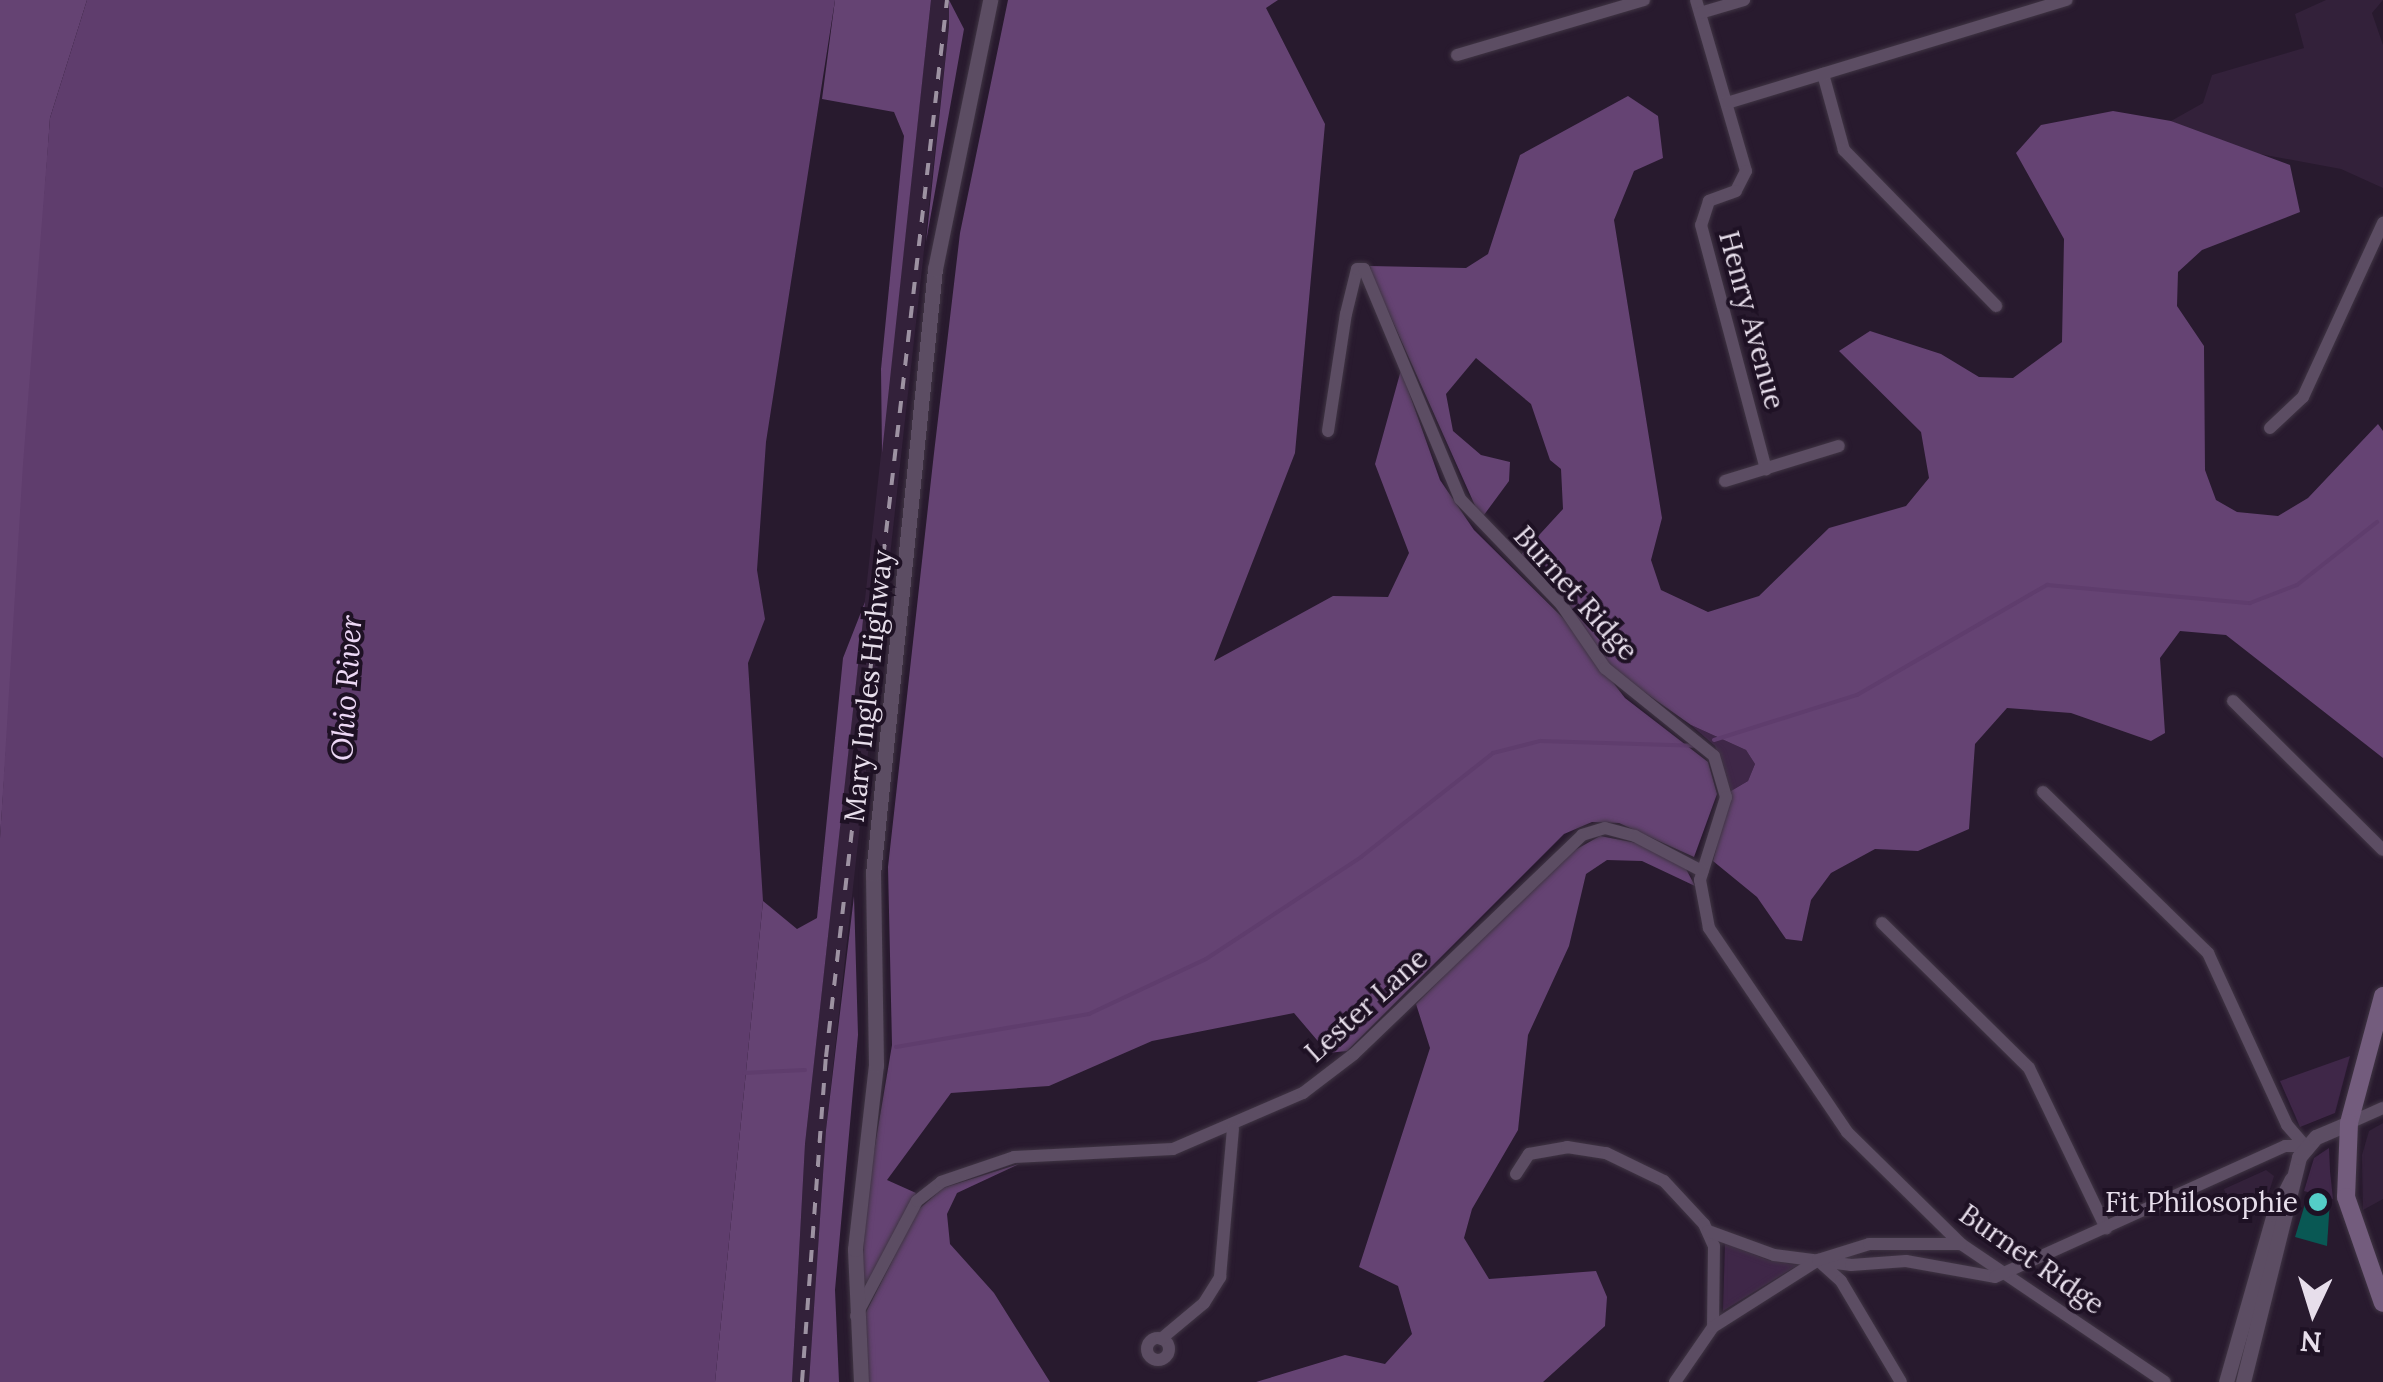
<!DOCTYPE html>
<html>
<head>
<meta charset="utf-8">
<style>
	body { margin:0 }
	#map { position:relative; width:2383px; height:1382px; overflow:hidden; background:#281a2e; font-family:Lora,serif }
	div>[style] { position:absolute }
	.built>* { inset:0; background:#33213a }
	.green>* { inset:0; background:#3f2748 }
	.forest>* { inset:0; background:#654373 }
	.water>* { inset:0; background:#5f3d6d }
	.stream>* { height:4px; margin:-2px; padding:0 2px; transform-origin:2px; border-radius:2px; background:#5f3d6d }
	.building>* { inset:0; background:#095854 }
	.roads { filter:drop-shadow(0 0 2px #403544) drop-shadow(0 0 2px #403544) }
	.minor>* { height:12px; margin:-6px; padding:0 6px; transform-origin:6px; border-radius:6px; background:#5c4d63 }
	.minor>.ring { margin:-6px; padding:0; box-sizing:content-box; background:none; border:12px solid #5c4d63; border-radius:50% }
	.tertiary>* { height:15px; margin:-7.5px; padding:0 7.5px; transform-origin:7.5px; border-radius:7.5px; background:#5c4d63 }
	.secondary>* { height:18px; margin:-9px; padding:0 9px; transform-origin:9px; border-radius:9px; background:#735c7d }
	.rail>* { height:4px; margin-top:-2px; transform-origin:0; background:repeating-linear-gradient(90deg,#9d92a2 0 12px,transparent 0 24px) }
	.dots>* { width:28px; height:28px; translate:-50% -50%; box-sizing:border-box; border:5px solid #1e1124; border-radius:50% }
	span { translate:-50% -50%; white-space:nowrap; text-align:center; line-height:1.15; -webkit-text-stroke:8px #1e1124; paint-order:stroke }
	.street-label { font-size:28px; color:#e7deeb }
	.poi-label { font-size:28px; color:#e7deeb }
	.right { translate:-100% -50%; text-align:right }
	.water-label { font-size:30px; color:#ecd7f5; font-style:italic }
	.north { position:absolute; left:2263px; top:1262px; width:100px; height:100px; -webkit-text-stroke:8px #1e1124; paint-order:stroke; rotate:184deg; font-size:28px; font-weight:700; line-height:40px; text-align:center; color:#e7deeb }
	.north::after { content:''; display:block; margin:auto; width:35px; height:45px; background:#e7deeb; clip-path:polygon(50% 0,100% 100%,50% 72%,0 100%) }
</style>
</head>
<body>
<div id="map">
	<div class="built">
		<div style="clip-path:polygon(931px 0,949px 0,949px 26px,826px 1130px,809px 1382px,792px 1382px,805px 1144px)"></div>
		<div style="clip-path:polygon(2326px 0,2383px 0,2372px 13px,2383px 45px,2383px 188px,2341px 169px,2233px 149px,2171px 121px,2203px 103px,2212px 75px,2304px 48px,2295px 14px)"></div>
		<div style="clip-path:polygon(2383px 1123px,2383px 1199px,2363px 1210px,2362px 1155px,2369px 1131px)"></div>
		<div style="clip-path:polygon(2266px 1170px,2274px 1176px,2262px 1214px,2229px 1204px,2224px 1189px)"></div>
	</div>
	<div class="green">
		<div style="clip-path:polygon(1691px 725px,1746px 750px,1755px 764px,1748px 781px,1731px 791px,1715px 746px)"></div>
		<div style="clip-path:polygon(2350px 1056px,2335px 1113px,2300px 1127px,2280px 1081px)"></div>
		<div style="clip-path:polygon(2329px 1148px,2330px 1171px,2333px 1199px,2304px 1191px,2314px 1158px)"></div>
		<div style="clip-path:polygon(1725px 1243px,1768px 1260px,1798px 1265px,1723px 1311px)"></div>
	</div>
	<div class="forest">
		<div style="clip-path:polygon(0 0,87px 0,50px 118px,0 838px)"></div>
		<div style="clip-path:polygon(835px 0,931px 0,882px 453px,881px 369px,904px 136px,894px 112px,822px 99px)"></div>
		<div style="clip-path:polygon(949px 0,964px 29px,926px 242px,949px 26px)"></div>
		<div style="clip-path:polygon(1008px 0,1278px 0,1266px 8px,1325px 124px,1295px 453px,1214px 661px,1333px 596px,1388px 597px,1409px 553px,1375px 464px,1401px 370px,1440px 480px,1474px 530px,1563px 618px,1625px 698px,1708px 762px,1717px 794px,1694px 857px,1619px 823px,1592px 822px,1564px 834px,1347px 1051px,1328px 1053px,1294px 1013px,1152px 1041px,1049px 1086px,951px 1093px,887px 1180px,916px 1193px,859px 1308px,868px 1187px,892px 1045px,888px 867px,934px 453px,960px 233px)"></div>
		<div style="clip-path:polygon(1628px 96px,1658px 116px,1663px 158px,1634px 171px,1614px 220px,1662px 518px,1651px 560px,1661px 590px,1708px 612px,1759px 596px,1829px 528px,1906px 506px,1929px 478px,1921px 432px,1839px 351px,1870px 331px,1941px 354px,1979px 377px,2013px 378px,2062px 342px,2064px 239px,2016px 153px,2041px 125px,2113px 111px,2171px 121px,2290px 165px,2300px 212px,2202px 250px,2178px 272px,2177px 306px,2204px 346px,2205px 470px,2216px 500px,2237px 512px,2278px 516px,2308px 498px,2378px 424px,2383px 431px,2383px 758px,2226px 635px,2180px 631px,2160px 658px,2165px 733px,2151px 741px,2071px 713px,2007px 708px,1975px 744px,1969px 829px,1918px 851px,1875px 849px,1831px 873px,1811px 900px,1802px 941px,1786px 939px,1757px 897px,1713px 861px,1731px 791px,1748px 781px,1755px 764px,1746px 750px,1691px 725px,1613px 670px,1518px 558px,1563px 509px,1561px 469px,1550px 460px,1531px 404px,1476px 358px,1446px 394px,1453px 431px,1481px 455px,1510px 462px,1509px 481px,1481px 519px,1371px 273px,1370px 266px,1466px 268px,1488px 254px,1520px 155px)"></div>
		<div style="clip-path:polygon(865px 602px,805px 1144px,792px 1382px,715px 1382px,763px 901px,797px 929px,817px 918px,843px 658px)"></div>
		<div style="clip-path:polygon(1600px 836px,1642px 844px,1686px 869px,1695px 886px,1642px 861px,1607px 860px,1586px 874px,1569px 946px,1528px 1035px,1518px 1130px,1472px 1209px,1464px 1238px,1489px 1279px,1596px 1271px,1607px 1297px,1605px 1326px,1543px 1382px,1256px 1382px,1345px 1355px,1385px 1364px,1412px 1334px,1398px 1286px,1359px 1267px,1430px 1048px,1416px 1004px,1559px 859px)"></div>
		<div style="clip-path:polygon(854px 896px,858px 1035px,835px 1290px,839px 1382px,809px 1382px,826px 1130px)"></div>
		<div style="clip-path:polygon(1019px 1164px,957px 1193px,947px 1214px,950px 1244px,994px 1293px,1050px 1382px,865px 1382px,861px 1322px,918px 1210px,943px 1188px)"></div>
	</div>
	<div class="water">
		<div style="clip-path:polygon(87px 0,835px 0,766px 442px,757px 570px,765px 619px,748px 663px,763px 901px,715px 1382px,0 1382px,0 838px,23px 464px,50px 118px)"></div>
	</div>
	<div class="stream">
		<div style="left:1714px;top:740px;width:150px;rotate:-17.5deg"></div>
		<div style="left:1857px;top:695px;width:220px;rotate:-30.1deg"></div>
		<div style="left:2047px;top:585px;width:204px;rotate:5.1deg"></div>
		<div style="left:2250px;top:603px;width:50px;rotate:-21deg"></div>
		<div style="left:2297px;top:585px;width:102px;rotate:-38.2deg"></div>
		<div style="left:896px;top:1047px;width:196px;rotate:-9.7deg"></div>
		<div style="left:1089px;top:1014px;width:129px;rotate:-25.2deg"></div>
		<div style="left:1206px;top:959px;width:186px;rotate:-33.3deg"></div>
		<div style="left:1361px;top:857px;width:168px;rotate:-38.2deg"></div>
		<div style="left:1493px;top:753px;width:49px;rotate:-14.3deg"></div>
		<div style="left:1540px;top:741px;width:155px;rotate:1.8deg"></div>
		<div style="left:744px;top:1073px;width:61px;rotate:-2.8deg"></div>
	</div>
	<div class="building">
		<div style="clip-path:polygon(2308px 1194px,2330px 1200px,2327px 1246px,2295px 1237px)"></div>
	</div>
	<div class="roads">
		<div class="minor">
			<div style="left:1696px;top:0;width:178px;rotate:73.7deg"></div>
			<div style="left:1746px;top:171px;width:22px;rotate:117deg"></div>
			<div style="left:1736px;top:191px;width:29px;rotate:160deg"></div>
			<div style="left:1709px;top:201px;width:25px;rotate:108deg"></div>
			<div style="left:1701px;top:225px;width:253px;rotate:75.1deg"></div>
			<div style="left:1700px;top:13px;width:46px;rotate:-16.5deg"></div>
			<div style="left:1457px;top:55px;width:195px;rotate:-16.4deg"></div>
			<div style="left:1823px;top:74px;width:79px;rotate:74.6deg"></div>
			<div style="left:1844px;top:150px;width:218px;rotate:45.7deg"></div>
			<div style="left:1727px;top:103px;width:355px;rotate:-16.9deg"></div>
			<div style="left:2270px;top:428px;width:45px;rotate:-43.2deg"></div>
			<div style="left:2303px;top:397px;width:192px;rotate:-65.3deg"></div>
			<div style="left:1328px;top:431px;width:118px;rotate:-81.3deg"></div>
			<div style="left:1346px;top:314px;width:46px;rotate:-76.3deg"></div>
			<div style="left:1357px;top:269px;width:7px"></div>
			<div style="left:1364px;top:269px;width:249px;rotate:67.3deg"></div>
			<div style="left:1460px;top:499px;width:146px;rotate:46.1deg"></div>
			<div style="left:1561px;top:604px;width:78px;rotate:55.5deg"></div>
			<div style="left:1605px;top:668px;width:140px;rotate:38.9deg"></div>
			<div style="left:1714px;top:756px;width:43px;rotate:73.7deg"></div>
			<div style="left:1726px;top:797px;width:87px;rotate:107.4deg"></div>
			<div style="left:1700px;top:880px;width:49px;rotate:79.4deg"></div>
			<div style="left:1709px;top:928px;width:246px;rotate:55.9deg"></div>
			<div style="left:1847px;top:1132px;width:160px;rotate:44.5deg"></div>
			<div style="left:1961px;top:1244px;width:246px;rotate:34.1deg"></div>
			<div style="left:1725px;top:481px;width:119px;rotate:-17.1deg"></div>
			<div style="left:2233px;top:701px;width:211px;rotate:44.8deg"></div>
			<div style="left:2043px;top:792px;width:231px;rotate:44.3deg"></div>
			<div style="left:2208px;top:953px;width:189px;rotate:65.3deg"></div>
			<div style="left:2287px;top:1125px;width:28px;rotate:49deg"></div>
			<div style="left:1882px;top:923px;width:206px;rotate:44.6deg"></div>
			<div style="left:2029px;top:1068px;width:178px;rotate:64.3deg"></div>
			<div style="left:2349px;top:1123px;width:37px;rotate:-24deg"></div>
			<div style="left:1516px;top:1174px;width:24px;rotate:-57deg"></div>
			<div style="left:1529px;top:1154px;width:39px;rotate:-10deg"></div>
			<div style="left:1567px;top:1147px;width:39px;rotate:9deg"></div>
			<div style="left:1606px;top:1153px;width:64px;rotate:25.8deg"></div>
			<div style="left:1664px;top:1181px;width:59px;rotate:47.1deg"></div>
			<div style="left:1704px;top:1224px;width:24px;rotate:66deg"></div>
			<div style="left:1714px;top:1246px;width:81px;rotate:90.7deg"></div>
			<div style="left:1708px;top:1231px;width:70px;rotate:20deg"></div>
			<div style="left:1774px;top:1255px;width:78px;rotate:7.4deg"></div>
			<div style="left:1851px;top:1265px;width:55px;rotate:-4.2deg"></div>
			<div style="left:1906px;top:1261px;width:90px;rotate:10.2deg"></div>
			<div style="left:1995px;top:1277px;width:318px;rotate:-24.3deg"></div>
			<div style="left:2285px;top:1146px;width:20px"></div>
			<div style="left:1820px;top:1262px;width:28px;rotate:42deg"></div>
			<div style="left:1841px;top:1281px;width:117px;rotate:59.3deg"></div>
			<div style="left:856px;top:1316px;width:130px;rotate:-62.1deg"></div>
			<div style="left:917px;top:1201px;width:31px;rotate:-38deg"></div>
			<div style="left:941px;top:1182px;width:77px;rotate:-18.9deg"></div>
			<div style="left:1014px;top:1157px;width:159px;rotate:-2.9deg"></div>
			<div style="left:1173px;top:1149px;width:142px;rotate:-23.3deg"></div>
			<div style="left:1303px;top:1093px;width:64px;rotate:-37.4deg"></div>
			<div style="left:1354px;top:1054px;width:316px;rotate:-43.8deg"></div>
			<div style="left:1582px;top:835px;width:24px;rotate:-17deg"></div>
			<div style="left:1605px;top:828px;width:31px;rotate:15deg"></div>
			<div style="left:1635px;top:836px;width:76px;rotate:27.6deg"></div>
			<div class="ring" style="left:1147px;top:1338px;width:10px;height:10px"></div>
			<div style="left:1161px;top:1339px;width:56px;rotate:-39.9deg"></div>
			<div style="left:1204px;top:1303px;width:31px;rotate:-58deg"></div>
			<div style="left:1220px;top:1277px;width:149px;rotate:-85deg"></div>
			<div style="left:1675px;top:1382px;width:67px;rotate:-55.4deg"></div>
			<div style="left:1713px;top:1327px;width:125px;rotate:-32.5deg"></div>
			<div style="left:1818px;top:1260px;width:53px;rotate:-17.4deg"></div>
			<div style="left:1869px;top:1244px;width:92px"></div>
		</div>
		<div class="tertiary">
			<div style="left:861px;top:1382px;width:133px;rotate:-92.6deg"></div>
			<div style="left:855px;top:1249px;width:185px;rotate:-83.5deg"></div>
			<div style="left:876px;top:1065px;width:191px;rotate:-90.9deg"></div>
			<div style="left:873px;top:874px;width:608px;rotate:-84.15deg"></div>
			<div style="left:935px;top:269px;width:275px;rotate:-78.4deg"></div>
			<div style="left:2226px;top:1382px;width:175px;rotate:-74.1deg"></div>
			<div style="left:2274px;top:1214px;width:39px;rotate:-63deg"></div>
			<div style="left:2243px;top:1382px;width:232px;rotate:-76deg"></div>
			<div style="left:2299px;top:1157px;width:26px;rotate:-50deg"></div>
			<div style="left:2316px;top:1137px;width:36px;rotate:-23deg"></div>
		</div>
		<div class="secondary">
			<div style="left:2383px;top:996px;width:131px;rotate:105deg"></div>
			<div style="left:2349px;top:1123px;width:74px;rotate:92.3deg"></div>
			<div style="left:2346px;top:1197px;width:112px;rotate:70.8deg"></div>
		</div>
	</div>
	<div class="rail">
		<div style="left:802px;top:1382px;width:326px;rotate:-85.8deg"></div>
		<div style="left:826px;top:1057px;width:1064px;rotate:-83.47deg"></div>
	</div>
	<div class="dots">
		<div style="left:2318px;top:1202px;background:#54cdc7"></div>
	</div>
	<div class="street-label">
		<span style="left:1752px;top:320px;rotate:75deg">Henry Avenue</span>
		<span style="left:1576px;top:593px;rotate:48deg">Burnet Ridge</span>
		<span style="left:868px;top:686px;rotate:-84deg">Mary Ingles Highway</span>
		<span style="left:1366px;top:1005px;rotate:-42deg">Lester Lane</span>
		<span style="left:2032px;top:1259px;rotate:35deg">Burnet Ridge</span>
	</div>
	<div class="poi-label">
		<span class="right" style="left:2298px;top:1202px">Fit Philosophie</span>
	</div>
	<div class="water-label">
		<span style="left:346px;top:688px;rotate:-86deg">Ohio River</span>
	</div>
	<div class="north">N</div>
</div>
</body>
</html>
